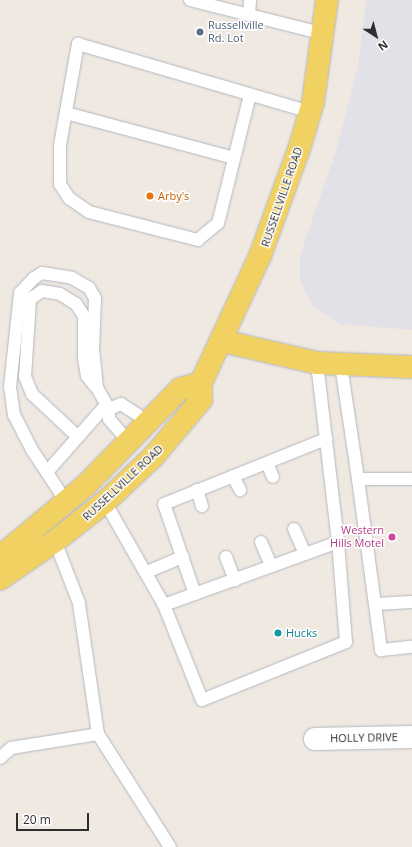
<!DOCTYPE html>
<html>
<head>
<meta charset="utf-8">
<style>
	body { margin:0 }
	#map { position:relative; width:412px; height:847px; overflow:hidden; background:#efe9e1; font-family:"Open Sans",sans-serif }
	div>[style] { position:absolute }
	.industrial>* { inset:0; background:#e3e1e8 }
	.roads { filter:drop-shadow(0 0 1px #b4b7c1) drop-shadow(0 0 1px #b4b7c1) }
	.lane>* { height:12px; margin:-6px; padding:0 6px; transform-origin:6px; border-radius:6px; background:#fff }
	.street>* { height:22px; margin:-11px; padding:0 11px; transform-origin:11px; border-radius:11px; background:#fff }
	.primary>* { height:22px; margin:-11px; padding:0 11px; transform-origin:11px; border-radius:11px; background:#f2d163 }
	.dots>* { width:11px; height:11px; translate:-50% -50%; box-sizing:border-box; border:2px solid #fff; border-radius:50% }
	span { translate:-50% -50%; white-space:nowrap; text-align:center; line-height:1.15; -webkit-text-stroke:3px #fff; paint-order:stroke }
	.service-label { font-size:11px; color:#4e5e75 }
	.left { translate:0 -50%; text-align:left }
	.food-label { font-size:11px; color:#c56008 }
	.street-label { font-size:11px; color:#2e2e2e }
	.hotel-label { font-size:11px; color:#b23c85 }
	.right { translate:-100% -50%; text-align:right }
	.culture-label { font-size:11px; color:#0d838f }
	.north { position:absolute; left:356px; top:16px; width:40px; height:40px; -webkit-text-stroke:3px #fff; paint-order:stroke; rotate:144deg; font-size:11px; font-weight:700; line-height:16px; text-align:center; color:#2e2e2e }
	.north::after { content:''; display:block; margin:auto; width:14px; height:18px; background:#2e2e2e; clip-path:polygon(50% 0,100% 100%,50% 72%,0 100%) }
	.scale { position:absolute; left:16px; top:813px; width:73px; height:18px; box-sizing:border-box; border:2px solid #2e2e2e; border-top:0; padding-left:5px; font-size:12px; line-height:14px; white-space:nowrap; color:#2e2e2e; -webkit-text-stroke:3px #fff; paint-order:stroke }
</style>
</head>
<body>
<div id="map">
	<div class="industrial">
		<div style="clip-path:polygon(366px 0,412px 0,412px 330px,340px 324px,314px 307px,300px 282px,300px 255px,336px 151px,358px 66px)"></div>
	</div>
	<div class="roads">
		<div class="lane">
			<div style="left:190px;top:0;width:138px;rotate:14.2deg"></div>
			<div style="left:249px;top:15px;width:15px;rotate:-86deg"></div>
			<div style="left:250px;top:95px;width:132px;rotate:104deg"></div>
			<div style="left:218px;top:223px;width:26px;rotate:140deg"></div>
			<div style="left:198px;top:240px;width:113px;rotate:-165.6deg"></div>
			<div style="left:89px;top:212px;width:24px;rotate:-145deg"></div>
			<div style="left:69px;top:198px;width:17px;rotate:-123deg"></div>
			<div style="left:60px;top:184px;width:39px;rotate:-90deg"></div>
			<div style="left:60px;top:145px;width:103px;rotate:-79.9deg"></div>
			<div style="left:78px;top:44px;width:242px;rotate:16.3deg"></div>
			<div style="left:66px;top:113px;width:174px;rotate:15deg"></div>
			<div style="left:341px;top:365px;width:115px;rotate:81.5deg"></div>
			<div style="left:358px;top:479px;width:54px"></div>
			<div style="left:109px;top:409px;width:13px;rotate:-23deg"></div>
			<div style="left:121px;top:404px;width:33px;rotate:33deg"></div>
			<div style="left:78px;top:437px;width:63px;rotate:-136.9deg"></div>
			<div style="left:32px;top:394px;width:18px;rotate:-112deg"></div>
			<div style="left:25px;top:377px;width:78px;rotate:-86.3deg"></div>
			<div style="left:30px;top:299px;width:14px;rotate:-34deg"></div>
			<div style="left:42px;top:291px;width:18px;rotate:9deg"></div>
			<div style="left:60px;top:294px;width:19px;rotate:32deg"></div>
			<div style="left:76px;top:304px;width:14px;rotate:56deg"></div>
			<div style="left:84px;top:316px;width:43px;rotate:90deg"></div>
			<div style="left:84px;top:359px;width:17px;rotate:80deg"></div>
			<div style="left:87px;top:376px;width:14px;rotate:51deg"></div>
			<div style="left:267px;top:463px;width:15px;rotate:67deg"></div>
			<div style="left:47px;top:472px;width:89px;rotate:-48.6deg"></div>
			<div style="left:233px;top:476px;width:16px;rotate:63deg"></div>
			<div style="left:358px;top:479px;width:173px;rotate:82.3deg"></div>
			<div style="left:381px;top:650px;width:31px;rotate:-6deg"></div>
			<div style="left:197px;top:490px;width:17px;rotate:73deg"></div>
			<div style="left:105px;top:502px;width:119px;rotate:60.2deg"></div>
			<div style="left:164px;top:605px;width:185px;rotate:-19.9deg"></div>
			<div style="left:338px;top:542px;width:180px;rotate:-96.7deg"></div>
			<div style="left:67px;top:503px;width:64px;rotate:-123.4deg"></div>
			<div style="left:32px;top:450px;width:39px;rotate:-117deg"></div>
			<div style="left:14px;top:415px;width:28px;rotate:-98deg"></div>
			<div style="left:10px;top:387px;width:95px;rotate:-83.9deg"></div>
			<div style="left:20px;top:293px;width:21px;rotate:-47deg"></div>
			<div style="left:34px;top:278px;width:9px;rotate:-32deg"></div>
			<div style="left:42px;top:273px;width:30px;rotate:9deg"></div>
			<div style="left:72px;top:278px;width:20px;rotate:30deg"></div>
			<div style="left:89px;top:288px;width:12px;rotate:59deg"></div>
			<div style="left:95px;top:298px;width:51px;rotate:92.2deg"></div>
			<div style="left:93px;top:349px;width:39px;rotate:84deg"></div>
			<div style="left:97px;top:388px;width:24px;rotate:60deg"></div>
			<div style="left:109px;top:409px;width:10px;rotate:90deg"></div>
			<div style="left:109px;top:419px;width:32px;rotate:49deg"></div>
			<div style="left:294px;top:529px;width:27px;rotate:66deg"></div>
			<div style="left:261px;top:542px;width:26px;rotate:67deg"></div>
			<div style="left:226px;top:557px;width:25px;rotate:69deg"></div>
			<div style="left:147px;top:572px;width:39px;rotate:-23deg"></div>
			<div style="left:195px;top:594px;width:95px;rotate:-109deg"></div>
			<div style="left:164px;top:504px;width:175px;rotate:-21.9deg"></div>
			<div style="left:376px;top:604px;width:36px;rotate:-3deg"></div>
			<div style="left:164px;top:605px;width:102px;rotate:68.2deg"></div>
			<div style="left:202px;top:700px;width:155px;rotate:-21.9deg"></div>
			<div style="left:346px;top:642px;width:100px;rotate:-94.6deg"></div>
			<div style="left:98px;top:734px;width:134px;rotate:57.5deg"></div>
			<div style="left:0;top:758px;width:15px;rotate:-42deg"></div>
			<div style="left:11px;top:748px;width:88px;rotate:-9.1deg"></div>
			<div style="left:98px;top:734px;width:132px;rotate:-98.3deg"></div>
			<div style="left:79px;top:603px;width:66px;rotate:-111.2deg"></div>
		</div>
		<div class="street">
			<div style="left:315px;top:739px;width:97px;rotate:-1.2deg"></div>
		</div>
		<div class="primary">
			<div style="left:222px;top:341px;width:98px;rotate:13deg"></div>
			<div style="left:317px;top:363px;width:95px;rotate:2.4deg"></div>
			<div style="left:0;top:557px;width:111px;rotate:-39.9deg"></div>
			<div style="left:85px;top:486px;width:136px;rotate:-45.6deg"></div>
			<div style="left:180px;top:389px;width:22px;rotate:-16deg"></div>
			<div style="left:0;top:579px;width:67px;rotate:-34.6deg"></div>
			<div style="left:55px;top:541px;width:63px;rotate:-38deg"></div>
			<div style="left:105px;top:502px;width:66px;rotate:-43.2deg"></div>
			<div style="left:153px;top:457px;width:75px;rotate:-49.9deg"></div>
			<div style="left:201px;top:400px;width:17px;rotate:-90deg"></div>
			<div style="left:201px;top:383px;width:140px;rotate:-65.1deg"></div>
			<div style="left:260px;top:256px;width:117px;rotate:-70deg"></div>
			<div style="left:300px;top:146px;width:46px;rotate:-73.5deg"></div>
			<div style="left:313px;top:102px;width:103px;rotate:-82.2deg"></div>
		</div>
	</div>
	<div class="dots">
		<div style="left:200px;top:32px;background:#5c6f8a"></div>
		<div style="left:150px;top:196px;background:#e8710a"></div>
		<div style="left:392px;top:537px;background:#d1479c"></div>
		<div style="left:278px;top:633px;background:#0f9aa8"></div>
	</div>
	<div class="service-label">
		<span class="left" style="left:208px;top:32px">Russellville<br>Rd. Lot</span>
	</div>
	<div class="food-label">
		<span class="left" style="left:158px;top:196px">Arby's</span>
	</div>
	<div class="street-label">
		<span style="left:282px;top:197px;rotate:-71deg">RUSSELLVILLE ROAD</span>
		<span style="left:123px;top:483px;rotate:-43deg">RUSSELLVILLE ROAD</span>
		<span style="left:364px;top:738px;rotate:-1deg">HOLLY DRIVE</span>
	</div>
	<div class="hotel-label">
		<span class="right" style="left:384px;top:537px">Western<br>Hills Motel</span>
	</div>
	<div class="culture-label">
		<span class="left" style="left:286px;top:633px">Hucks</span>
	</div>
	<div class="north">N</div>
	<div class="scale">20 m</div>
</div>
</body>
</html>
